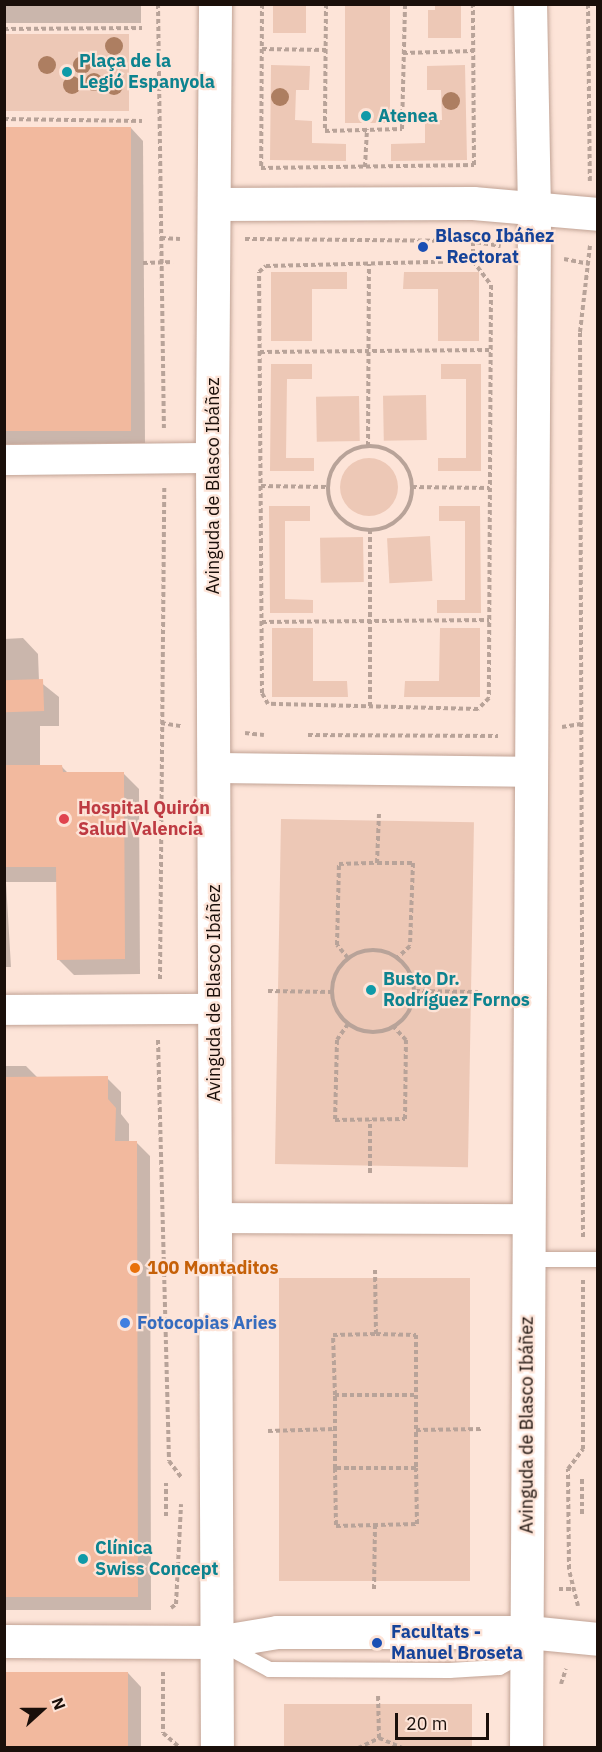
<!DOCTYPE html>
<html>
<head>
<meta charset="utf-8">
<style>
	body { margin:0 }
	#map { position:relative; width:602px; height:1752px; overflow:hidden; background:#fde4d8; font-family:"IBM Plex Sans",sans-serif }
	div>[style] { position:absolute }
	.green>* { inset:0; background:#edc8b6; transform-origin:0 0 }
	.round { border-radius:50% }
	.shadow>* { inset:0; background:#0003; transform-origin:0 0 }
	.building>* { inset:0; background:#f2b99e; transform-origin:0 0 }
	.path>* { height:4px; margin-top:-2px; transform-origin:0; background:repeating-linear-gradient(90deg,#b8a399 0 4.5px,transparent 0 7.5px) }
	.path>.ring { margin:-2px; padding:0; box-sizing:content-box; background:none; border:4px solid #b8a399; border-radius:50% }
	.roads { filter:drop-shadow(0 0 2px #c1a395) drop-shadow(0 0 2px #c1a395) }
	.service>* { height:15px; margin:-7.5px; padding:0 7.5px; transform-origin:7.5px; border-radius:7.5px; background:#fff }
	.minor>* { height:30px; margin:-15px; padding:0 15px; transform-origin:15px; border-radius:15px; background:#fff }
	.tertiary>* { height:33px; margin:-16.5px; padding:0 16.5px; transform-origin:16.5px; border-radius:16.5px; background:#fff }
	.primary>* { height:33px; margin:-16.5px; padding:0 16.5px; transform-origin:16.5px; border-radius:16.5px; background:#fff }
	.trees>* { width:18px; height:18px; margin:-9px; border-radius:50%; background:#ad7e61 }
	.dots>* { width:16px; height:16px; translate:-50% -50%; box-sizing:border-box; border:3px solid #fde4d8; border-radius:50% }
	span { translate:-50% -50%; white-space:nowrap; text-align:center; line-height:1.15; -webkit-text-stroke:4.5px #fde4d8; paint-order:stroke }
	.culture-label { font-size:18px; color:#0d838f; font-weight:700 }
	.left { translate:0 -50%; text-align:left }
	.transit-label { font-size:18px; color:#164399; font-weight:700 }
	.street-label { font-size:18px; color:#1a0f0a }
	.health-label { font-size:18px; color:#be3a42; font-weight:700 }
	.food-label { font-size:18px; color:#c56008; font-weight:700 }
	.shop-label { font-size:18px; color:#366cbe; font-weight:700 }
	.frame { position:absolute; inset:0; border:6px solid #1a0f0a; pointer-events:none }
	.north { position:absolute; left:12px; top:1680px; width:60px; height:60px; -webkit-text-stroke:4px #fde4d8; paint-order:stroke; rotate:69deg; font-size:16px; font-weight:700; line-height:24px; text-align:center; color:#1a0f0a }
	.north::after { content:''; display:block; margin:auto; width:21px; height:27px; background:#1a0f0a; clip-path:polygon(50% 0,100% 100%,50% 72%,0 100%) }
	.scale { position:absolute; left:395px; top:1713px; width:94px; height:27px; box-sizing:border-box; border:3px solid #1a0f0a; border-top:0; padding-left:8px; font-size:18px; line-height:21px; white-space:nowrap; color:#1a0f0a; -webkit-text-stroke:4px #fde4d8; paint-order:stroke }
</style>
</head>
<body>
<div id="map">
	<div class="green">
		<div style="left:273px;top:5px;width:33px;height:28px"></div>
		<div style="left:345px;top:5px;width:45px;height:118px"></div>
		<div style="clip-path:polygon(435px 5px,461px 5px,461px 38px,428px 38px,428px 10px,435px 10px)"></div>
		<div style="left:4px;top:34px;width:125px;height:77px"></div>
		<div style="clip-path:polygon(271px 65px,310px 66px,309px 90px,296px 90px,295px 120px,312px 121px,312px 143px,346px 144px,346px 161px,270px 160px)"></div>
		<div style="clip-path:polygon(465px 65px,467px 160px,391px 161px,391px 144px,425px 143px,425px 120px,442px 120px,441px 90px,427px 90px,427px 66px)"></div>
		<div style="clip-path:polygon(271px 272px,347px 272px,347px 289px,312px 289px,312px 341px,271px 341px)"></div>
		<div style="clip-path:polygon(404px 272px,479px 272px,479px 341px,438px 341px,438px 289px,403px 289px)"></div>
		<div style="clip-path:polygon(271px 364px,312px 364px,312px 379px,287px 379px,286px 458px,314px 458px,314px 471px,270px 471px)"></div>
		<div style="clip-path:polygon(441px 364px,481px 364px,481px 471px,438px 471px,438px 458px,466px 458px,466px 379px,441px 379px)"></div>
		<div style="left:426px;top:395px;width:45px;height:43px;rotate:89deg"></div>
		<div style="left:359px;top:396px;width:45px;height:43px;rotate:89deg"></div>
		<div class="round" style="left:340px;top:458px;width:58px;height:58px"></div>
		<div style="clip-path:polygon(269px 506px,310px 506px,310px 521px,285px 521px,285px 599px,313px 600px,313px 613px,270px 613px)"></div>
		<div style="clip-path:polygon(439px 506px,480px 506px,481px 613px,437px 613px,437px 600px,465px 600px,465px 521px,439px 521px)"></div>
		<div style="left:430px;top:536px;width:45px;height:43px;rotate:87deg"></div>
		<div style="left:363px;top:537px;width:45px;height:43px;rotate:89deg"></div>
		<div style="clip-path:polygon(272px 628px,313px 628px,313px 681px,347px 681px,348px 697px,272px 697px)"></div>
		<div style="clip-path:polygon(440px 628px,480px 628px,480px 697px,404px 697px,405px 681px,439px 681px)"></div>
		<div style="left:281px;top:819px;width:193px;height:345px;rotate:1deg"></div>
		<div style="left:279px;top:1278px;width:191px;height:303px"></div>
		<div style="left:284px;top:1704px;width:188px;height:43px"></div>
	</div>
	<div class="shadow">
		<div style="left:4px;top:4px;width:137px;height:19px"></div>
		<div style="clip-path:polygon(131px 128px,143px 141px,145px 443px,4px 444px,4px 129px)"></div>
		<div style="clip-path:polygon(23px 638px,38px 654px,39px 681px,59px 697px,59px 726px,40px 726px,40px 767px,62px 767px,68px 773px,123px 773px,139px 789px,140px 974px,74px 975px,58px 959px,57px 882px,6px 882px,11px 967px,4px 967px,4px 639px)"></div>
		<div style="clip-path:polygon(4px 1066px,26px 1066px,38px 1078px,107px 1078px,121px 1092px,121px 1114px,129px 1124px,129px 1142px,136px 1142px,150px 1156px,151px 1610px,4px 1610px)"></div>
		<div style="clip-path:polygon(128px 1673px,141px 1687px,141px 1748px,4px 1748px)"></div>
	</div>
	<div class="building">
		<div style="left:4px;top:127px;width:127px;height:304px"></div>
		<div style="left:43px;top:679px;width:32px;height:39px;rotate:88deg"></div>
		<div style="clip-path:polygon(4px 765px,62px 765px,63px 772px,124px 772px,125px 959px,57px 960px,56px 867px,4px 867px)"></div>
		<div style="clip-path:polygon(108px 1076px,108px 1099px,116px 1108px,115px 1141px,137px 1141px,138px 1597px,4px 1597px,4px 1077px)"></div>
		<div style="left:128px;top:1672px;width:76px;height:124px;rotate:90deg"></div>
	</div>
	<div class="path">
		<div style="left:158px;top:4px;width:426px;rotate:89.2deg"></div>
		<div style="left:262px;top:4px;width:164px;rotate:90.3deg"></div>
		<div style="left:261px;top:168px;width:213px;rotate:-0.8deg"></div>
		<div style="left:474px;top:165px;width:161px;rotate:-90.4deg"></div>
		<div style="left:326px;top:4px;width:127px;rotate:90.5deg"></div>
		<div style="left:325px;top:131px;width:77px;rotate:-1.5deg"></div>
		<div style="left:402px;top:129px;width:125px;rotate:-88.6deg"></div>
		<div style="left:588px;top:4px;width:178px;rotate:89.4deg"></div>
		<div style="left:4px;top:29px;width:138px;rotate:-0.4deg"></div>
		<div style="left:262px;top:49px;width:64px;rotate:0.9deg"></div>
		<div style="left:403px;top:53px;width:70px;rotate:-1.6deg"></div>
		<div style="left:4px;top:119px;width:138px;rotate:0.8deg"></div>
		<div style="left:365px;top:167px;width:38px;rotate:-87deg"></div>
		<div style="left:161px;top:238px;width:19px;rotate:3deg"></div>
		<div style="left:245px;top:239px;width:224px;rotate:0.5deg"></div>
		<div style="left:469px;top:241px;width:32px;rotate:9deg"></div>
		<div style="left:564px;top:259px;width:26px;rotate:11deg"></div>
		<div style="left:473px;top:261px;width:30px;rotate:53deg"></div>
		<div style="left:491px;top:285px;width:413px;rotate:90.3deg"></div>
		<div style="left:489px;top:698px;width:16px;rotate:135deg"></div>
		<div style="left:478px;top:709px;width:210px;rotate:-178.6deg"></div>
		<div style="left:268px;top:704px;width:13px;rotate:-119deg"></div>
		<div style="left:262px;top:693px;width:421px;rotate:-90.4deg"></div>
		<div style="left:259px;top:272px;width:9px;rotate:-41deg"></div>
		<div style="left:266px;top:266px;width:207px;rotate:-1.4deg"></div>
		<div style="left:473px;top:261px;width:26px;rotate:-90deg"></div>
		<div style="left:143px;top:263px;width:30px;rotate:-2deg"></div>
		<div style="left:260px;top:352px;width:229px;rotate:-0.5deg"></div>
		<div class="ring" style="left:328px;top:446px;width:80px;height:80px"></div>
		<div style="left:368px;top:446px;width:182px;rotate:-89.7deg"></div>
		<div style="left:261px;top:486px;width:66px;rotate:0.9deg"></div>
		<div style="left:412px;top:487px;width:77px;rotate:0.7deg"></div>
		<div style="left:370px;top:530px;width:176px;rotate:90deg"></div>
		<div style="left:262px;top:622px;width:227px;rotate:-0.5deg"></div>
		<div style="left:161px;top:723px;width:20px;rotate:9deg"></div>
		<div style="left:562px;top:727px;width:19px;rotate:-9deg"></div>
		<div style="left:245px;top:733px;width:19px;rotate:6deg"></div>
		<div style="left:308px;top:735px;width:190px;rotate:0.3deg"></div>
		<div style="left:377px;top:863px;width:36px"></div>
		<div style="left:413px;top:863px;width:83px;rotate:92.1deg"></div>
		<div style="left:410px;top:946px;width:18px;rotate:137deg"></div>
		<div class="ring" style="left:332px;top:950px;width:78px;height:78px"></div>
		<div style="left:348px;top:958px;width:17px;rotate:-130deg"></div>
		<div style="left:337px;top:945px;width:81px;rotate:-88.6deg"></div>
		<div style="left:339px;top:864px;width:38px;rotate:-2deg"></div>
		<div style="left:377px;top:863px;width:49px;rotate:-87.7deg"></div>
		<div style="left:160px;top:979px;width:491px;rotate:-89.5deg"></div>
		<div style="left:268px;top:991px;width:64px;rotate:0.9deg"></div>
		<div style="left:415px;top:991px;width:63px;rotate:0.9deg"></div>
		<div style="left:348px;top:1024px;width:19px;rotate:125deg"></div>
		<div style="left:337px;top:1040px;width:80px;rotate:91.4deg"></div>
		<div style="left:335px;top:1120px;width:70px;rotate:-0.8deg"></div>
		<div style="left:405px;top:1119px;width:79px;rotate:-89.3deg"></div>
		<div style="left:406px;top:1040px;width:18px;rotate:-133deg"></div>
		<div style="left:158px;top:1040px;width:421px;rotate:88.5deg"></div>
		<div style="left:169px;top:1461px;width:21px;rotate:53deg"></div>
		<div style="left:370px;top:1173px;width:53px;rotate:-90deg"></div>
		<div style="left:583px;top:1237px;width:905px;rotate:-90.19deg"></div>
		<div style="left:580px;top:332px;width:87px;rotate:-83.4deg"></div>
		<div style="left:376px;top:1334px;width:40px;rotate:1.4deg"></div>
		<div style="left:416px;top:1335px;width:133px;rotate:90deg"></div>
		<div style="left:416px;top:1468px;width:81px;rotate:180deg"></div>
		<div style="left:335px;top:1468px;width:73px;rotate:-90deg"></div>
		<div style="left:335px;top:1395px;width:80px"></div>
		<div style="left:335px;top:1395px;width:60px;rotate:-91.9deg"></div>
		<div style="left:333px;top:1335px;width:43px;rotate:-1.3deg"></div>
		<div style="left:376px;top:1334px;width:64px;rotate:-90.9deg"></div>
		<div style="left:416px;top:1430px;width:66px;rotate:-0.9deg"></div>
		<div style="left:268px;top:1431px;width:67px;rotate:-1.7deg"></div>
		<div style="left:335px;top:1468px;width:58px;rotate:89deg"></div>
		<div style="left:336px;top:1526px;width:81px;rotate:-1.4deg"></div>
		<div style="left:417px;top:1524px;width:56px;rotate:-91deg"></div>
		<div style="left:582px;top:1479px;width:37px;rotate:90deg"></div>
		<div style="left:166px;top:1516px;width:33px;rotate:-90deg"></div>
		<div style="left:374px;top:1589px;width:64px;rotate:-89.1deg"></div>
		<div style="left:559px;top:1589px;width:14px"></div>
		<div style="left:578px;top:1606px;width:38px;rotate:-104deg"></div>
		<div style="left:569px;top:1569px;width:100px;rotate:-90.6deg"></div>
		<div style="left:568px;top:1469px;width:25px;rotate:-53deg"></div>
		<div style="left:583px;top:1449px;width:169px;rotate:-90deg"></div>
		<div style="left:171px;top:1608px;width:6px;rotate:-39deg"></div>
		<div style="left:176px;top:1604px;width:100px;rotate:-87.1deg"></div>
		<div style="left:163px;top:1672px;width:61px;rotate:90deg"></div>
		<div style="left:163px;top:1733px;width:23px;rotate:41deg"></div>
		<div style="left:561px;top:1684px;width:16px;rotate:-72deg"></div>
		<div style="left:379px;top:1738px;width:25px;rotate:23deg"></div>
		<div style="left:358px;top:1748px;width:23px;rotate:-25deg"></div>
		<div style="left:379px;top:1738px;width:43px;rotate:-91.3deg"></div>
	</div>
	<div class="roads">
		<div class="service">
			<div style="left:529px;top:1259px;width:69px"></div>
			<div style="left:226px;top:1646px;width:49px;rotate:28.1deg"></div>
			<div style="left:269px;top:1669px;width:180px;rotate:0.3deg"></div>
			<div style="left:449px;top:1670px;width:50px;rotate:-3.4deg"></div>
			<div style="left:499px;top:1667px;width:18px;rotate:-29deg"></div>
			<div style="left:515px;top:1658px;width:14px;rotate:-56deg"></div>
		</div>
		<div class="minor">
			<div style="left:4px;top:460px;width:208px;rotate:-0.6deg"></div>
			<div style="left:213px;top:768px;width:316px;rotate:0.7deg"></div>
			<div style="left:4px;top:1010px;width:210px;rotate:-0.3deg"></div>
			<div style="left:215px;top:1218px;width:314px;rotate:0.2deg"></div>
		</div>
		<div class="tertiary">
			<div style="left:215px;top:204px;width:258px;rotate:-0.2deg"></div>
			<div style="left:473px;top:203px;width:125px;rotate:5deg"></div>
			<div style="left:4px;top:1641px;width:213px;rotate:0.3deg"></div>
			<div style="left:217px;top:1642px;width:61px;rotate:-9.5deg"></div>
			<div style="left:277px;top:1632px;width:251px"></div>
			<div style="left:528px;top:1632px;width:70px;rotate:5.7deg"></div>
		</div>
		<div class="primary">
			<div style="left:215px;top:4px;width:454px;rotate:90.4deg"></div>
			<div style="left:212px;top:458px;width:1290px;rotate:89.78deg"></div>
			<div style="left:526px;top:1748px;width:1538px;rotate:-89.7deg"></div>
			<div style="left:534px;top:210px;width:206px;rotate:-91.1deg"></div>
		</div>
	</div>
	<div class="trees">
		<div style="left:114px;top:46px"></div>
		<div style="left:47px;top:65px"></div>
		<div style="left:82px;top:65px"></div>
		<div style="left:94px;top:82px"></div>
		<div style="left:72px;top:85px"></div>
		<div style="left:114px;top:86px"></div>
		<div style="left:280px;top:97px"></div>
		<div style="left:451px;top:101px"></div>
	</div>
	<div class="dots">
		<div style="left:67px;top:72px;background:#0f9aa8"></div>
		<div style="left:366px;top:116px;background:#0f9aa8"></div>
		<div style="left:423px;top:247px;background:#1a4fb4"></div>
		<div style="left:64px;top:819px;background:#e0444e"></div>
		<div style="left:371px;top:990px;background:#0f9aa8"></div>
		<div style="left:135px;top:1268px;background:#e8710a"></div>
		<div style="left:125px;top:1323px;background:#3f7fe0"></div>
		<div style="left:83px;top:1559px;background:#0f9aa8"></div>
		<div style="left:377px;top:1643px;background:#1a4fb4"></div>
	</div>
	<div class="culture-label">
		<span class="left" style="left:79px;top:72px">Plaça de la<br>Legió Espanyola</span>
		<span class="left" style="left:378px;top:116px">Atenea</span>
		<span class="left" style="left:383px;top:990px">Busto Dr.<br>Rodríguez Fornos</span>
		<span class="left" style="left:95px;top:1559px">Clínica<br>Swiss Concept</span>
	</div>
	<div class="transit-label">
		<span class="left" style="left:435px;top:247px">Blasco Ibáñez<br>- Rectorat</span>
		<span class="left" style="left:391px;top:1643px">Facultats -<br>Manuel Broseta</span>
	</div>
	<div class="street-label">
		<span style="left:213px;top:486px;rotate:-90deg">Avinguda de Blasco Ibáñez</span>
		<span style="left:214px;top:993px;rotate:-90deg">Avinguda de Blasco Ibáñez</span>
		<span style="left:527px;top:1425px;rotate:-90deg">Avinguda de Blasco Ibáñez</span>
	</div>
	<div class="health-label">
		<span class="left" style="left:78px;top:819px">Hospital Quirón<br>Salud Valencia</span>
	</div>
	<div class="food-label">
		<span class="left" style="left:147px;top:1268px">100 Montaditos</span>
	</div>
	<div class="shop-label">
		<span class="left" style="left:137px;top:1323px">Fotocopias Aries</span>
	</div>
	<div class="frame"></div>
	<div class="north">N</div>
	<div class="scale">20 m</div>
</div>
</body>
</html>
